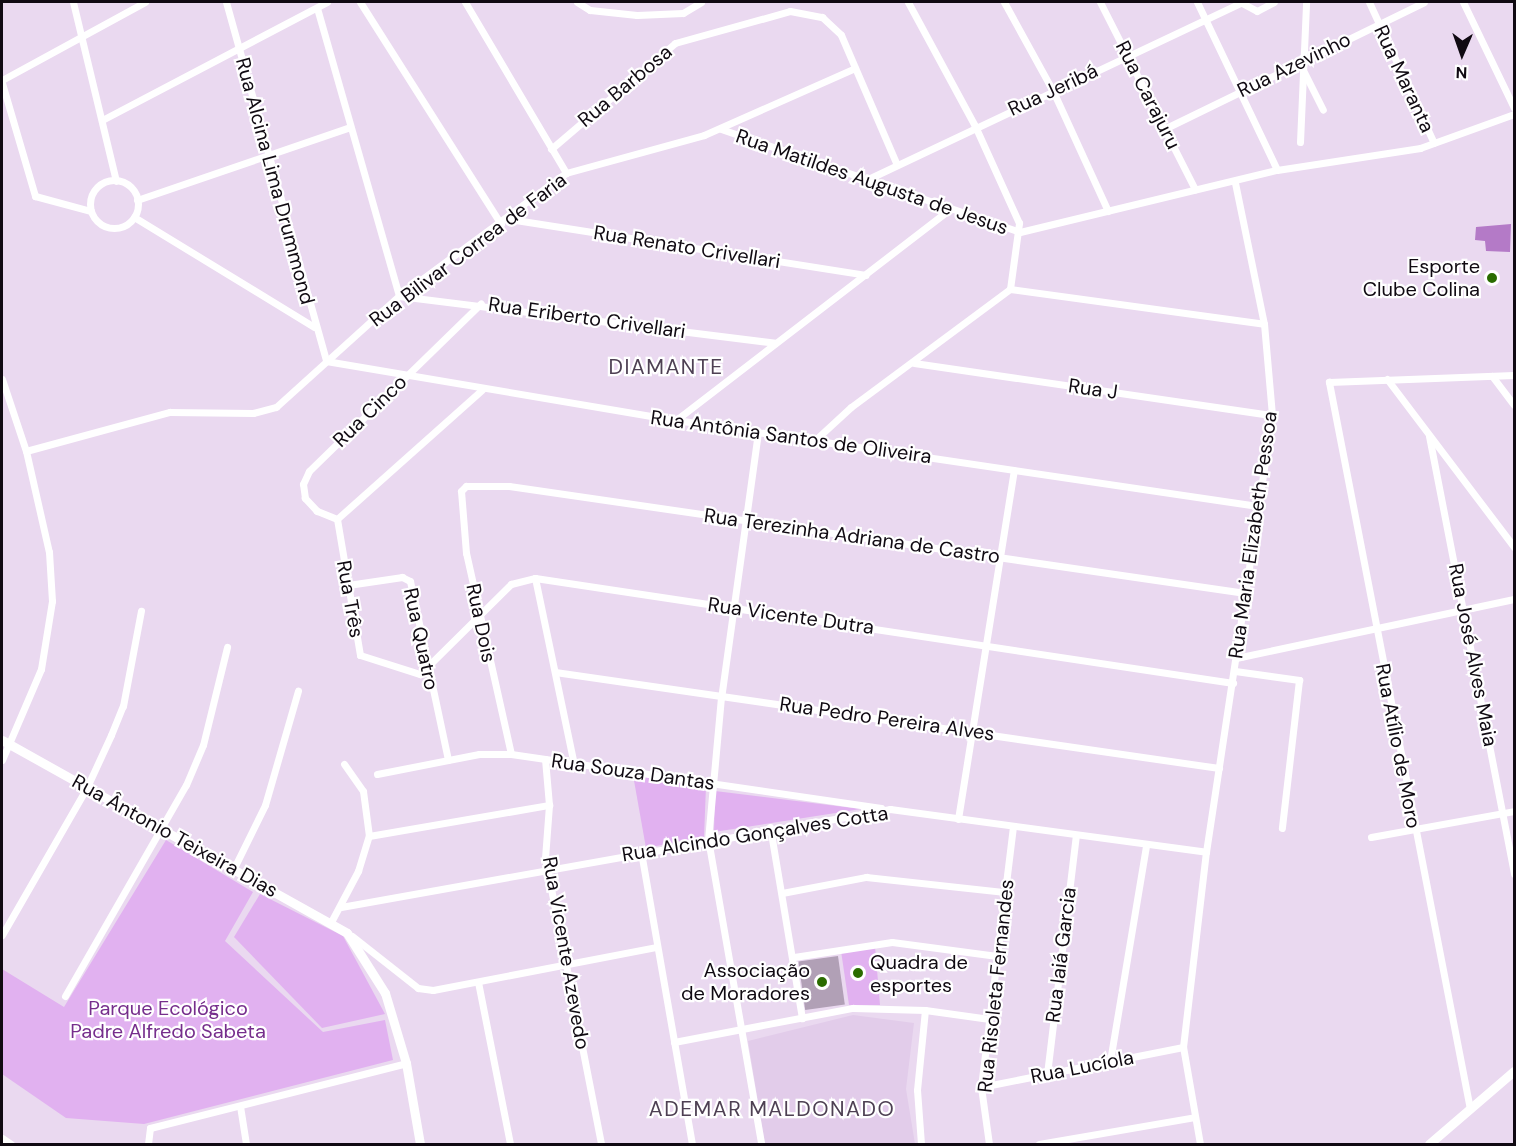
<!DOCTYPE html>
<html>
<head>
<meta charset="utf-8">
<style>
	body { margin:0 }
	#map { position:relative; width:1516px; height:1146px; overflow:hidden; background:#ead9f0; font-family:"DM Sans",sans-serif }
	div>[style] { position:absolute }
	.built>* { inset:0; background:#e2ccea }
	.green>* { inset:0; background:#e1b1f0 }
	.water>* { inset:0; background:#b47ac7 }
	.building>* { inset:0; background:#b1a0b6; transform-origin:0 0 }
	.minor>* { height:7px; margin:-3.5px; padding:0 3.5px; transform-origin:3.5px; border-radius:3.5px; background:#fff }
	.minor>.ring { margin:-3.5px; padding:0; box-sizing:content-box; background:none; border:7px solid #fff; border-radius:50% }
	.secondary>* { height:9px; margin:-4.5px; padding:0 4.5px; transform-origin:4.5px; border-radius:4.5px; background:#fff }
	.dots>* { width:16px; height:16px; translate:-50% -50%; box-sizing:border-box; border:3px solid #fff; border-radius:50% }
	span { translate:-50% -50%; white-space:nowrap; text-align:center; line-height:1.15; -webkit-text-stroke:4.5px #fff; paint-order:stroke }
	.street-label { font-size:20px; color:#100a12 }
	.poi-label { font-size:20px; color:#100a12 }
	.right { translate:-100% -50%; text-align:right }
	.left { translate:0 -50%; text-align:left }
	.park-label { font-size:20px; color:#762e8c }
	.neighbourhood-label { font-size:21px; color:#4e4053; letter-spacing:1.5px }
	.frame { position:absolute; inset:0; border:3px solid #100a12; pointer-events:none }
	.north { position:absolute; left:1432px; top:24px; width:60px; height:60px; -webkit-text-stroke:4px #fff; paint-order:stroke; rotate:182deg; font-size:16px; font-weight:700; line-height:24px; text-align:center; color:#100a12 }
	.north::after { content:''; display:block; margin:auto; width:21px; height:27px; background:#100a12; clip-path:polygon(50% 0,100% 100%,50% 72%,0 100%) }
</style>
</head>
<body>
<div id="map">
	<div class="built">
		<div style="clip-path:polygon(853px 1015px,914px 1023px,906px 1089px,915px 1144px,765px 1144px,748px 1041px)"></div>
	</div>
	<div class="green">
		<div style="clip-path:polygon(633px 775px,706px 786px,704px 837px,646px 848px)"></div>
		<div style="clip-path:polygon(715px 791px,861px 809px,714px 832px)"></div>
		<div style="clip-path:polygon(166px 840px,253px 892px,225px 941px,323px 1032px,385px 1020px,393px 1060px,144px 1124px,66px 1118px,2px 1074px,2px 969px,64px 1007px)"></div>
		<div style="clip-path:polygon(260px 894px,343px 936px,385px 1014px,322px 1028px,234px 937px)"></div>
		<div style="clip-path:polygon(875px 946px,880px 1005px,849px 1005px,841px 951px)"></div>
	</div>
	<div class="water">
		<div style="clip-path:polygon(1511px 224px,1510px 252px,1486px 251px,1485px 241px,1475px 240px,1476px 227px)"></div>
	</div>
	<div class="building">
		<div style="left:838px;top:956px;width:49px;height:40px;rotate:82deg"></div>
	</div>
	<div class="minor">
		<div style="left:73px;top:2px;width:184px;rotate:76.5deg"></div>
		<div style="left:226px;top:2px;width:373px;rotate:74.4deg"></div>
		<div style="left:360px;top:2px;width:263px;rotate:57.6deg"></div>
		<div style="left:465px;top:2px;width:199px;rotate:59.4deg"></div>
		<div style="left:577px;top:2px;width:15px;rotate:32deg"></div>
		<div style="left:590px;top:10px;width:47px;rotate:6.1deg"></div>
		<div style="left:637px;top:15px;width:46px;rotate:-2.5deg"></div>
		<div style="left:683px;top:13px;width:21px;rotate:-31deg"></div>
		<div style="left:1004px;top:2px;width:102px;rotate:61.2deg"></div>
		<div style="left:1053px;top:91px;width:132px;rotate:65.4deg"></div>
		<div style="left:1100px;top:2px;width:210px;rotate:63.1deg"></div>
		<div style="left:1197px;top:2px;width:186px;rotate:64.5deg"></div>
		<div style="left:1240px;top:2px;width:19px;rotate:28deg"></div>
		<div style="left:1257px;top:11px;width:19px;rotate:-28deg"></div>
		<div style="left:1369px;top:2px;width:155px;rotate:65.3deg"></div>
		<div style="left:1463px;top:2px;width:118px;rotate:64.3deg"></div>
		<div style="left:317px;top:8px;width:299px;rotate:74.1deg"></div>
		<div style="left:399px;top:296px;width:379px;rotate:7.1deg"></div>
		<div style="left:1304px;top:72px;width:42px;rotate:63.4deg"></div>
		<div style="left:2px;top:80px;width:163px;rotate:-28.6deg"></div>
		<div style="left:2px;top:83px;width:118px;rotate:73.7deg"></div>
		<div style="left:35px;top:196px;width:58px;rotate:15deg"></div>
		<div style="left:104px;top:119px;width:252px;rotate:-27.7deg"></div>
		<div style="left:721px;top:129px;width:316px;rotate:19deg"></div>
		<div style="left:1020px;top:232px;width:264px;rotate:-13.6deg"></div>
		<div style="left:1277px;top:170px;width:145px;rotate:-8.7deg"></div>
		<div style="left:1420px;top:148px;width:100px;rotate:-19.9deg"></div>
		<div style="left:1164px;top:129px;width:289px;rotate:-26deg"></div>
		<div style="left:1300px;top:142px;width:140px;rotate:-87.5deg"></div>
		<div style="left:551px;top:149px;width:163px;rotate:-40.5deg"></div>
		<div style="left:675px;top:43px;width:119px;rotate:-15.5deg"></div>
		<div style="left:790px;top:11px;width:33px;rotate:11deg"></div>
		<div style="left:822px;top:17px;width:26px;rotate:43deg"></div>
		<div style="left:841px;top:35px;width:139px;rotate:66.7deg"></div>
		<div style="left:866px;top:180px;width:415px;rotate:-25.3deg"></div>
		<div class="ring" style="left:90px;top:180px;width:41px;height:41px"></div>
		<div style="left:137px;top:200px;width:225px;rotate:-18.9deg"></div>
		<div style="left:134px;top:217px;width:211px;rotate:31.4deg"></div>
		<div style="left:509px;top:219px;width:361px;rotate:8.9deg"></div>
		<div style="left:1010px;top:289px;width:256px;rotate:7.8deg"></div>
		<div style="left:326px;top:361px;width:355px;rotate:9.6deg"></div>
		<div style="left:676px;top:420px;width:588px;rotate:8.41deg"></div>
		<div style="left:914px;top:363px;width:362px;rotate:8.3deg"></div>
		<div style="left:1492px;top:376px;width:36px;rotate:53deg"></div>
		<div style="left:2px;top:379px;width:76px;rotate:71.6deg"></div>
		<div style="left:26px;top:451px;width:104px;rotate:77.2deg"></div>
		<div style="left:49px;top:552px;width:49px;rotate:86.5deg"></div>
		<div style="left:52px;top:601px;width:69px;rotate:99.2deg"></div>
		<div style="left:41px;top:669px;width:99px;rotate:113.2deg"></div>
		<div style="left:1387px;top:379px;width:211px;rotate:52.9deg"></div>
		<div style="left:676px;top:420px;width:344px;rotate:-37.6deg"></div>
		<div style="left:758px;top:432px;width:268px;rotate:97.9deg"></div>
		<div style="left:721px;top:697px;width:143px;rotate:95.2deg"></div>
		<div style="left:708px;top:839px;width:310px;rotate:80.1deg"></div>
		<div style="left:1429px;top:436px;width:446px;rotate:79deg"></div>
		<div style="left:814px;top:441px;width:50px;rotate:-42.6deg"></div>
		<div style="left:851px;top:407px;width:198px;rotate:-36.6deg"></div>
		<div style="left:1010px;top:289px;width:67px;rotate:-82.2deg"></div>
		<div style="left:1019px;top:223px;width:107px;rotate:-114.4deg"></div>
		<div style="left:975px;top:126px;width:141px;rotate:-118.4deg"></div>
		<div style="left:26px;top:451px;width:149px;rotate:-15.2deg"></div>
		<div style="left:170px;top:412px;width:83px;rotate:0.7deg"></div>
		<div style="left:253px;top:413px;width:24px;rotate:-15deg"></div>
		<div style="left:276px;top:407px;width:166px;rotate:-42.1deg"></div>
		<div style="left:399px;top:296px;width:207px;rotate:-36.4deg"></div>
		<div style="left:566px;top:173px;width:143px;rotate:-15.4deg"></div>
		<div style="left:704px;top:135px;width:165px;rotate:-23.9deg"></div>
		<div style="left:337px;top:519px;width:138px;rotate:80.4deg"></div>
		<div style="left:360px;top:655px;width:63px;rotate:17.6deg"></div>
		<div style="left:420px;top:674px;width:128px;rotate:-44.7deg"></div>
		<div style="left:511px;top:584px;width:25px;rotate:-14deg"></div>
		<div style="left:535px;top:578px;width:706px;rotate:8.55deg"></div>
		<div style="left:337px;top:519px;width:22px;rotate:-158deg"></div>
		<div style="left:317px;top:511px;width:18px;rotate:-133deg"></div>
		<div style="left:305px;top:498px;width:14px;rotate:-98deg"></div>
		<div style="left:303px;top:484px;width:14px;rotate:-65deg"></div>
		<div style="left:309px;top:471px;width:240px;rotate:-44.3deg"></div>
		<div style="left:337px;top:519px;width:194px;rotate:-41.7deg"></div>
		<div style="left:535px;top:578px;width:190px;rotate:78.2deg"></div>
		<div style="left:348px;top:585px;width:55px;rotate:-8.4deg"></div>
		<div style="left:402px;top:577px;width:9px;rotate:27deg"></div>
		<div style="left:410px;top:581px;width:183px;rotate:78deg"></div>
		<div style="left:1236px;top:658px;width:284px;rotate:-12deg"></div>
		<div style="left:1235px;top:671px;width:65px;rotate:8deg"></div>
		<div style="left:1299px;top:680px;width:149px;rotate:96.6deg"></div>
		<div style="left:555px;top:672px;width:671px;rotate:8.23deg"></div>
		<div style="left:511px;top:754px;width:206px;rotate:-102.6deg"></div>
		<div style="left:466px;top:553px;width:62px;rotate:-94.6deg"></div>
		<div style="left:461px;top:491px;width:7px;rotate:-45deg"></div>
		<div style="left:466px;top:486px;width:43px"></div>
		<div style="left:509px;top:486px;width:744px;rotate:8.27deg"></div>
		<div style="left:545px;top:759px;width:46px;rotate:85deg"></div>
		<div style="left:549px;top:805px;width:53px;rotate:94.3deg"></div>
		<div style="left:545px;top:858px;width:291px;rotate:78.9deg"></div>
		<div style="left:377px;top:774px;width:104px;rotate:-11.1deg"></div>
		<div style="left:479px;top:754px;width:32px"></div>
		<div style="left:511px;top:754px;width:374px;rotate:8.3deg"></div>
		<div style="left:958px;top:819px;width:353px;rotate:-80.9deg"></div>
		<div style="left:770px;top:827px;width:194px;rotate:80.5deg"></div>
		<div style="left:369px;top:836px;width:183px;rotate:-9.8deg"></div>
		<div style="left:1371px;top:837px;width:145px;rotate:-10.3deg"></div>
		<div style="left:641px;top:852px;width:296px;rotate:80.1deg"></div>
		<div style="left:234px;top:868px;width:70px;rotate:-63.8deg"></div>
		<div style="left:265px;top:805px;width:119px;rotate:-73.9deg"></div>
		<div style="left:782px;top:893px;width:86px;rotate:-10.8deg"></div>
		<div style="left:866px;top:877px;width:140px;rotate:6.2deg"></div>
		<div style="left:341px;top:907px;width:558px;rotate:-10.12deg"></div>
		<div style="left:890px;top:809px;width:319px;rotate:7.7deg"></div>
		<div style="left:331px;top:922px;width:58px;rotate:-62.1deg"></div>
		<div style="left:358px;top:871px;width:37px;rotate:-73deg"></div>
		<div style="left:369px;top:836px;width:45px;rotate:-97.6deg"></div>
		<div style="left:363px;top:791px;width:33px;rotate:-125deg"></div>
		<div style="left:2px;top:935px;width:171px;rotate:-60.1deg"></div>
		<div style="left:87px;top:787px;width:57px;rotate:-65.2deg"></div>
		<div style="left:111px;top:735px;width:31px;rotate:-68deg"></div>
		<div style="left:123px;top:706px;width:97px;rotate:-79.3deg"></div>
		<div style="left:352px;top:936px;width:84px;rotate:38.2deg"></div>
		<div style="left:418px;top:988px;width:15px;rotate:8deg"></div>
		<div style="left:433px;top:990px;width:228px;rotate:-10.9deg"></div>
		<div style="left:794px;top:957px;width:99px;rotate:-8.7deg"></div>
		<div style="left:892px;top:942px;width:106px;rotate:7.6deg"></div>
		<div style="left:478px;top:982px;width:165px;rotate:78.8deg"></div>
		<div style="left:65px;top:996px;width:243px;rotate:-60.2deg"></div>
		<div style="left:186px;top:785px;width:43px;rotate:-67deg"></div>
		<div style="left:203px;top:745px;width:101px;rotate:-76.2deg"></div>
		<div style="left:674px;top:1042px;width:182px;rotate:-10.8deg"></div>
		<div style="left:853px;top:1008px;width:72px;rotate:1.6deg"></div>
		<div style="left:925px;top:1010px;width:65px;rotate:8deg"></div>
		<div style="left:1110px;top:1061px;width:218px;rotate:-80.5deg"></div>
		<div style="left:1047px;top:1074px;width:240px;rotate:-83.1deg"></div>
		<div style="left:981px;top:1087px;width:206px;rotate:-11.2deg"></div>
		<div style="left:240px;top:1106px;width:38px;rotate:81deg"></div>
		<div style="left:1470px;top:1109px;width:741px;rotate:-100.98deg"></div>
		<div style="left:1329px;top:382px;width:185px;rotate:-2.2deg"></div>
		<div style="left:2px;top:1138px;width:11px;rotate:34deg"></div>
		<div style="left:148px;top:1144px;width:16px;rotate:-83deg"></div>
		<div style="left:150px;top:1128px;width:264px;rotate:-14.2deg"></div>
		<div style="left:921px;top:1144px;width:54px;rotate:-94.2deg"></div>
		<div style="left:917px;top:1090px;width:80px;rotate:-84.3deg"></div>
		<div style="left:989px;top:1144px;width:58px;rotate:-98deg"></div>
		<div style="left:981px;top:1087px;width:261px;rotate:-83deg"></div>
		<div style="left:1039px;top:1144px;width:158px;rotate:-9.8deg"></div>
		<div style="left:1200px;top:1144px;width:98px;rotate:-99.9deg"></div>
		<div style="left:1183px;top:1047px;width:196px;rotate:-83.3deg"></div>
		<div style="left:1206px;top:852px;width:442px;rotate:-81.4deg"></div>
		<div style="left:1272px;top:415px;width:91px;rotate:-95deg"></div>
		<div style="left:1264px;top:324px;width:144px;rotate:-101.6deg"></div>
	</div>
	<div class="secondary">
		<div style="left:2px;top:740px;width:395px;rotate:29.2deg"></div>
		<div style="left:347px;top:933px;width:71px;rotate:57.7deg"></div>
		<div style="left:385px;top:993px;width:73px;rotate:73.3deg"></div>
		<div style="left:406px;top:1063px;width:82px;rotate:80.2deg"></div>
		<div style="left:1429px;top:1144px;width:112px;rotate:-40.7deg"></div>
	</div>
	<div class="dots">
		<div style="left:1492px;top:278px;background:#2a6b00"></div>
		<div style="left:858px;top:973px;background:#2a6b00"></div>
		<div style="left:822px;top:982px;background:#2a6b00"></div>
	</div>
	<div class="street-label">
		<span style="left:1294px;top:65px;rotate:-26deg">Rua Azevinho</span>
		<span style="left:1404px;top:79px;rotate:65deg">Rua Maranta</span>
		<span style="left:625px;top:86px;rotate:-40deg">Rua Barbosa</span>
		<span style="left:1053px;top:90px;rotate:-25deg">Rua Jeribá</span>
		<span style="left:1148px;top:95px;rotate:63deg">Rua Carajuru</span>
		<span style="left:275px;top:181px;rotate:75deg">Rua Alcina Lima Drummond</span>
		<span style="left:872px;top:182px;rotate:19deg">Rua Matildes Augusta de Jesus</span>
		<span style="left:687px;top:247px;rotate:9deg">Rua Renato Crivellari</span>
		<span style="left:468px;top:250px;rotate:-37deg">Rua Bilivar Correa de Faria</span>
		<span style="left:587px;top:318px;rotate:8deg">Rua Eriberto Crivellari</span>
		<span style="left:1093px;top:389px;rotate:8deg">Rua J</span>
		<span style="left:370px;top:411px;rotate:-44deg">Rua Cinco</span>
		<span style="left:791px;top:437px;rotate:8deg">Rua Antônia Santos de Oliveira</span>
		<span style="left:1253px;top:535px;rotate:-82deg">Rua Maria Elizabeth Pessoa</span>
		<span style="left:852px;top:536px;rotate:8deg">Rua Terezinha Adriana de Castro</span>
		<span style="left:350px;top:599px;rotate:80deg">Rua Três</span>
		<span style="left:791px;top:616px;rotate:8deg">Rua Vicente Dutra</span>
		<span style="left:481px;top:623px;rotate:78deg">Rua Dois</span>
		<span style="left:421px;top:639px;rotate:78deg">Rua Quatro</span>
		<span style="left:1473px;top:655px;rotate:79deg">Rua José Alves Maia</span>
		<span style="left:887px;top:719px;rotate:8deg">Rua Pedro Pereira Alves</span>
		<span style="left:1398px;top:746px;rotate:79deg">Rua Atílio de Moro</span>
		<span style="left:633px;top:772px;rotate:8deg">Rua Souza Dantas</span>
		<span style="left:755px;top:834px;rotate:-9deg">Rua Alcindo Gonçalves Cotta</span>
		<span style="left:175px;top:836px;rotate:29deg">Rua Ântonio Teixeira Dias</span>
		<span style="left:566px;top:953px;rotate:80deg">Rua Vicente Azevedo</span>
		<span style="left:1061px;top:955px;rotate:-83deg">Rua Iaiá Garcia</span>
		<span style="left:996px;top:986px;rotate:-84deg">Rua Risoleta Fernandes</span>
		<span style="left:1082px;top:1067px;rotate:-11deg">Rua Lucíola</span>
	</div>
	<div class="poi-label">
		<span class="right" style="left:1480px;top:278px">Esporte<br>Clube Colina</span>
		<span class="left" style="left:870px;top:974px">Quadra de<br>esportes</span>
		<span class="right" style="left:810px;top:982px">Associação<br>de Moradores</span>
	</div>
	<div class="park-label">
		<span style="left:168px;top:1020px">Parque Ecológico<br>Padre Alfredo Sabeta</span>
	</div>
	<div class="neighbourhood-label">
		<span style="left:666px;top:367px">DIAMANTE</span>
		<span style="left:772px;top:1109px">ADEMAR MALDONADO</span>
	</div>
	<div class="frame"></div>
	<div class="north">N</div>
</div>
</body>
</html>
